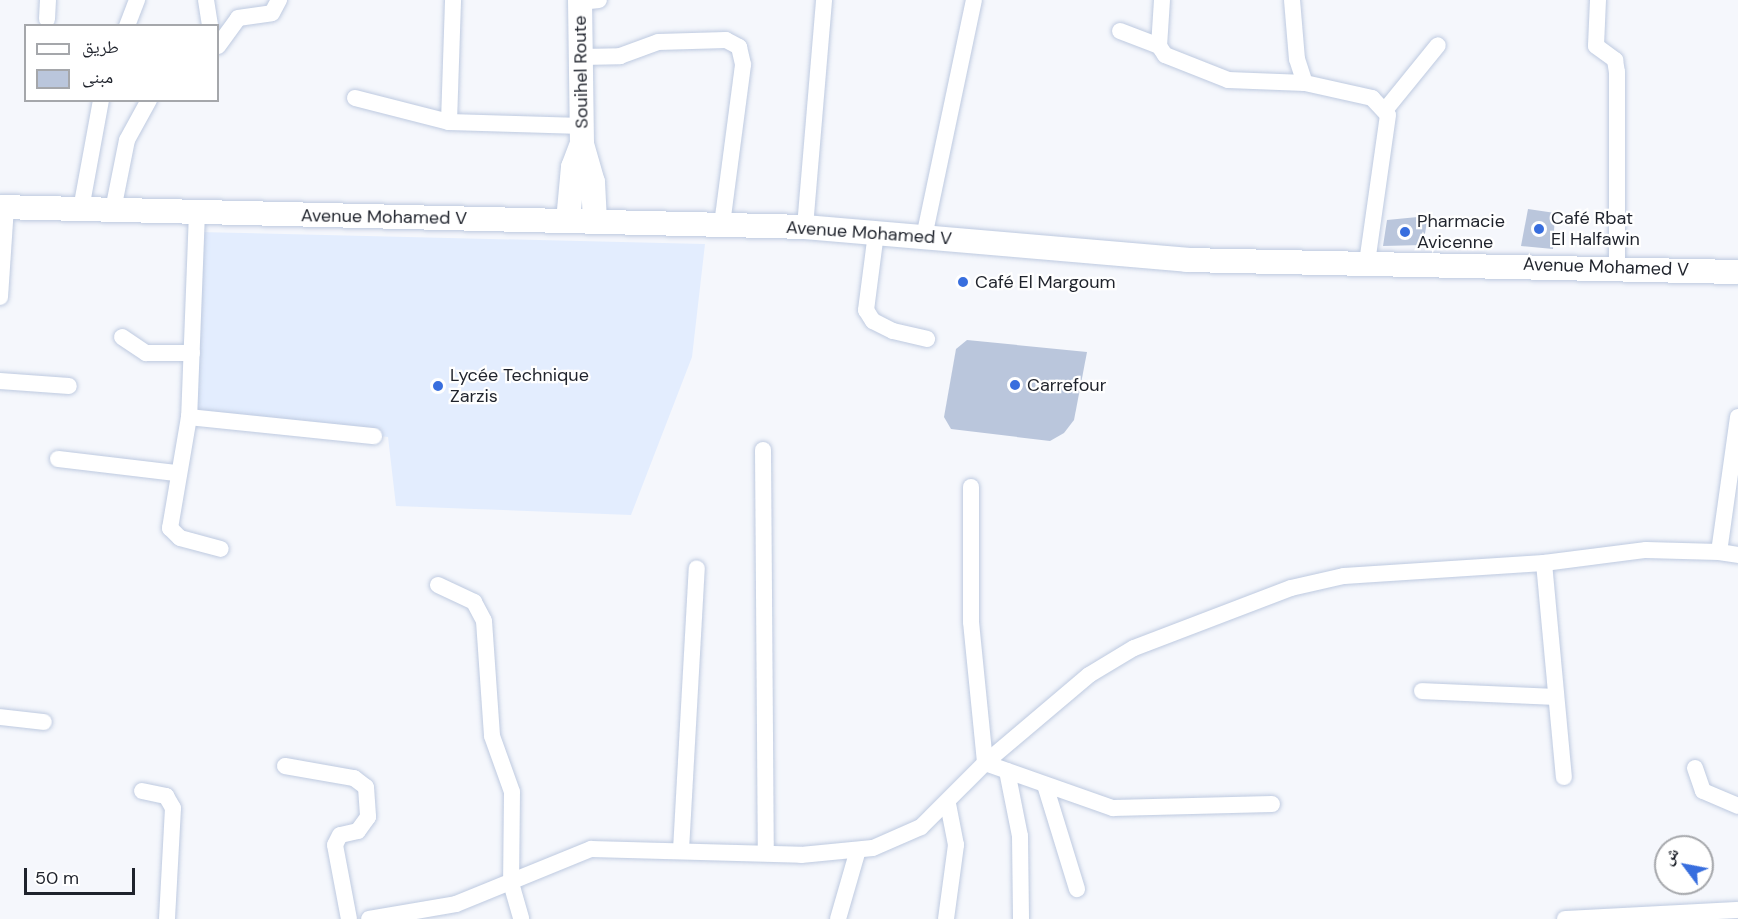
<!DOCTYPE html>
<html>
<head>
<meta charset="utf-8">
<style>
	body { margin:0 }
	#map { position:relative; width:1738px; height:919px; overflow:hidden; background:#f5f7fc; font-family:"DM Sans","Noto Naskh Arabic",sans-serif }
	div>[style] { position:absolute }
	.built>* { inset:0; background:#e3edfe }
	.building>* { inset:0; background:#bac6dc }
	.roads { filter:drop-shadow(0 0 2px #becae0) drop-shadow(0 0 2px #becae0) }
	.street>* { height:16px; margin:-8px; padding:0 8px; transform-origin:8px; border-radius:8px; background:#fff }
	.secondary>* { height:24px; margin:-12px; padding:0 12px; transform-origin:12px; border-radius:12px; background:#fff }
	.dots>* { width:16px; height:16px; translate:-50% -50%; box-sizing:border-box; border:3px solid #fff; border-radius:50% }
	span { translate:-50% -50%; white-space:nowrap; text-align:center; line-height:1.15; -webkit-text-stroke:4.5px #fff; paint-order:stroke }
	.street-label { font-size:18px; color:#1f232c }
	.poi-label { font-size:18px; color:#1f232c }
	.left { translate:0 -50%; text-align:left }
	.legend { position:absolute; left:24px; top:24px; width:195px; height:78px; box-sizing:border-box; background:#fff; border:2px solid #a5a7ab; margin:0; padding:8px 10px; list-style:none; font-size:18px; color:#1f232c }
	.legend li { display:flex; align-items:center; gap:12px; height:30px }
	.legend b { width:30px; border:2px solid #a5a7ab }
	.north { position:absolute; left:1654px; top:835px; width:60px; height:60px; box-sizing:border-box; background:#fff; border:2px solid #a5a7ab; border-radius:50%; rotate:302deg; font-size:16px; font-weight:700; line-height:24px; text-align:center; color:#1f232c }
	.north::after { content:''; display:block; margin:auto; width:21px; height:27px; background:#386ede; clip-path:polygon(50% 0,100% 100%,50% 72%,0 100%) }
	.scale { position:absolute; left:24px; top:868px; width:111px; height:27px; box-sizing:border-box; border:3px solid #1f232c; border-top:0; padding-left:8px; font-size:18px; line-height:21px; white-space:nowrap; color:#1f232c; -webkit-text-stroke:4px #fff; paint-order:stroke }
</style>
</head>
<body>
<div id="map">
	<div class="built">
		<div style="clip-path:polygon(198px 232px,705px 244px,692px 357px,631px 515px,396px 506px,388px 437px,195px 415px)"></div>
	</div>
	<div class="building">
		<div style="clip-path:polygon(1528px 209px,1555px 213px,1553px 249px,1521px 246px)"></div>
		<div style="clip-path:polygon(1428px 216px,1423px 245px,1383px 246px,1387px 220px)"></div>
		<div style="clip-path:polygon(967px 340px,1087px 352px,1074px 420px,1064px 433px,1050px 441px,951px 429px,944px 417px,956px 349px)"></div>
	</div>
	<div class="roads">
		<div class="street">
			<div style="left:206px;top:0;width:26px;rotate:81deg"></div>
			<div style="left:1162px;top:0;width:46px;rotate:93.7deg"></div>
			<div style="left:1159px;top:46px;width:11px;rotate:56deg"></div>
			<div style="left:1165px;top:55px;width:68px;rotate:21.6deg"></div>
			<div style="left:1228px;top:80px;width:77px;rotate:2.2deg"></div>
			<div style="left:1292px;top:0;width:59px;rotate:85.2deg"></div>
			<div style="left:1297px;top:59px;width:25px;rotate:72deg"></div>
			<div style="left:1305px;top:83px;width:69px;rotate:12.6deg"></div>
			<div style="left:1372px;top:98px;width:23px;rotate:47deg"></div>
			<div style="left:1388px;top:115px;width:149px;rotate:98.1deg"></div>
			<div style="left:1598px;top:0;width:46px;rotate:92.5deg"></div>
			<div style="left:1596px;top:46px;width:24px;rotate:36deg"></div>
			<div style="left:1615px;top:60px;width:12px;rotate:81deg"></div>
			<div style="left:1617px;top:72px;width:194px;rotate:90deg"></div>
			<div style="left:580px;top:2px;width:19px;rotate:-6deg"></div>
			<div style="left:47px;top:19px;width:19px;rotate:-87deg"></div>
			<div style="left:127px;top:26px;width:28px;rotate:-69deg"></div>
			<div style="left:1120px;top:31px;width:42px;rotate:21deg"></div>
			<div style="left:218px;top:46px;width:34px;rotate:-54deg"></div>
			<div style="left:238px;top:18px;width:34px;rotate:-8deg"></div>
			<div style="left:272px;top:13px;width:15px;rotate:-62deg"></div>
			<div style="left:581px;top:57px;width:39px;rotate:-1deg"></div>
			<div style="left:620px;top:56px;width:40px;rotate:-20.2deg"></div>
			<div style="left:658px;top:42px;width:68px;rotate:-1.7deg"></div>
			<div style="left:726px;top:40px;width:15px;rotate:28deg"></div>
			<div style="left:739px;top:47px;width:18px;rotate:77deg"></div>
			<div style="left:743px;top:65px;width:160px;rotate:97.5deg"></div>
			<div style="left:355px;top:98px;width:97px;rotate:14.3deg"></div>
			<div style="left:449px;top:122px;width:133px;rotate:1.7deg"></div>
			<div style="left:1386px;top:109px;width:82px;rotate:-50.9deg"></div>
			<div style="left:449px;top:122px;width:122px;rotate:-88.1deg"></div>
			<div style="left:81px;top:209px;width:111px;rotate:-79.6deg"></div>
			<div style="left:113px;top:210px;width:71px;rotate:-78.7deg"></div>
			<div style="left:127px;top:140px;width:46px;rotate:-61.2deg"></div>
			<div style="left:197px;top:212px;width:205px;rotate:92.2deg"></div>
			<div style="left:189px;top:417px;width:113px;rotate:99.7deg"></div>
			<div style="left:170px;top:528px;width:14px;rotate:45deg"></div>
			<div style="left:180px;top:538px;width:42px;rotate:15deg"></div>
			<div style="left:805px;top:227px;width:228px;rotate:-85.2deg"></div>
			<div style="left:876px;top:233px;width:78px;rotate:97.4deg"></div>
			<div style="left:866px;top:310px;width:13px;rotate:58deg"></div>
			<div style="left:873px;top:321px;width:22px;rotate:27deg"></div>
			<div style="left:893px;top:331px;width:35px;rotate:13deg"></div>
			<div style="left:924px;top:237px;width:242px;rotate:-78.1deg"></div>
			<div style="left:0;top:297px;width:90px;rotate:-86.2deg"></div>
			<div style="left:122px;top:337px;width:29px;rotate:34deg"></div>
			<div style="left:146px;top:353px;width:46px"></div>
			<div style="left:0;top:381px;width:69px;rotate:4.1deg"></div>
			<div style="left:189px;top:417px;width:186px;rotate:5.9deg"></div>
			<div style="left:1738px;top:417px;width:136px;rotate:98deg"></div>
			<div style="left:1719px;top:552px;width:19px;rotate:9deg"></div>
			<div style="left:763px;top:450px;width:403px;rotate:89.6deg"></div>
			<div style="left:58px;top:459px;width:119px;rotate:6.8deg"></div>
			<div style="left:971px;top:487px;width:135px;rotate:90deg"></div>
			<div style="left:971px;top:622px;width:142px;rotate:84.3deg"></div>
			<div style="left:985px;top:763px;width:136px;rotate:19.4deg"></div>
			<div style="left:1113px;top:808px;width:159px;rotate:-1.4deg"></div>
			<div style="left:1544px;top:563px;width:215px;rotate:84.7deg"></div>
			<div style="left:438px;top:585px;width:40px;rotate:25deg"></div>
			<div style="left:474px;top:602px;width:21px;rotate:62deg"></div>
			<div style="left:484px;top:621px;width:115px;rotate:86deg"></div>
			<div style="left:492px;top:736px;width:59px;rotate:70.3deg"></div>
			<div style="left:512px;top:792px;width:91px;rotate:90.6deg"></div>
			<div style="left:511px;top:883px;width:37px;rotate:74deg"></div>
			<div style="left:1422px;top:691px;width:132px;rotate:2.6deg"></div>
			<div style="left:0;top:717px;width:44px;rotate:6.5deg"></div>
			<div style="left:285px;top:766px;width:70px;rotate:9.9deg"></div>
			<div style="left:354px;top:778px;width:15px;rotate:37deg"></div>
			<div style="left:366px;top:787px;width:30px;rotate:86deg"></div>
			<div style="left:368px;top:817px;width:17px;rotate:126deg"></div>
			<div style="left:358px;top:831px;width:18px;rotate:167deg"></div>
			<div style="left:340px;top:835px;width:11px;rotate:117deg"></div>
			<div style="left:335px;top:845px;width:75px;rotate:79.3deg"></div>
			<div style="left:1695px;top:768px;width:24px;rotate:71deg"></div>
			<div style="left:1703px;top:791px;width:38px;rotate:23deg"></div>
			<div style="left:1007px;top:771px;width:66px;rotate:78.7deg"></div>
			<div style="left:1020px;top:836px;width:83px;rotate:89.3deg"></div>
			<div style="left:1045px;top:785px;width:109px;rotate:72.9deg"></div>
			<div style="left:142px;top:791px;width:25px;rotate:12deg"></div>
			<div style="left:166px;top:796px;width:14px;rotate:60deg"></div>
			<div style="left:173px;top:808px;width:111px;rotate:93.1deg"></div>
			<div style="left:681px;top:850px;width:282px;rotate:-86.8deg"></div>
			<div style="left:369px;top:919px;width:88px;rotate:-9.8deg"></div>
			<div style="left:456px;top:904px;width:146px;rotate:-22.2deg"></div>
			<div style="left:591px;top:849px;width:210px;rotate:1.6deg"></div>
			<div style="left:801px;top:855px;width:72px;rotate:-5.6deg"></div>
			<div style="left:873px;top:848px;width:52px;rotate:-23.6deg"></div>
			<div style="left:921px;top:827px;width:91px;rotate:-45deg"></div>
			<div style="left:985px;top:763px;width:136px;rotate:-40.2deg"></div>
			<div style="left:1089px;top:675px;width:52px;rotate:-31deg"></div>
			<div style="left:1134px;top:648px;width:168px;rotate:-20.9deg"></div>
			<div style="left:1291px;top:588px;width:54px;rotate:-12.8deg"></div>
			<div style="left:1344px;top:576px;width:200px;rotate:-3.7deg"></div>
			<div style="left:1544px;top:563px;width:103px;rotate:-7.3deg"></div>
			<div style="left:1646px;top:550px;width:73px;rotate:1.6deg"></div>
			<div style="left:838px;top:919px;width:69px;rotate:-73.9deg"></div>
			<div style="left:946px;top:919px;width:75px;rotate:-82.3deg"></div>
			<div style="left:956px;top:845px;width:42px;rotate:-101deg"></div>
			<div style="left:1565px;top:919px;width:173px;rotate:-3deg"></div>
		</div>
		<div class="secondary">
			<div style="left:580px;top:0;width:144px;rotate:89.2deg"></div>
			<div style="left:582px;top:144px;width:40px;rotate:74deg"></div>
			<div style="left:593px;top:182px;width:40px;rotate:87.1deg"></div>
			<div style="left:0;top:207px;width:805px;rotate:1.42deg"></div>
			<div style="left:805px;top:227px;width:383px;rotate:4.9deg"></div>
			<div style="left:1187px;top:260px;width:551px;rotate:1.25deg"></div>
			<div style="left:568px;top:221px;width:54px;rotate:-84.7deg"></div>
			<div style="left:573px;top:167px;width:25px;rotate:-69deg"></div>
		</div>
	</div>
	<div class="dots">
		<div style="left:1539px;top:229px;background:#386ede"></div>
		<div style="left:1405px;top:232px;background:#386ede"></div>
		<div style="left:963px;top:282px;background:#386ede"></div>
		<div style="left:1015px;top:385px;background:#386ede"></div>
		<div style="left:438px;top:386px;background:#386ede"></div>
	</div>
	<div class="street-label">
		<span style="left:581px;top:72px;rotate:-91deg">Souihel Route</span>
		<span style="left:384px;top:217px;rotate:1deg">Avenue Mohamed V</span>
		<span style="left:869px;top:233px;rotate:4deg">Avenue Mohamed V</span>
		<span style="left:1606px;top:267px;rotate:2deg">Avenue Mohamed V</span>
	</div>
	<div class="poi-label">
		<span class="left" style="left:1551px;top:229px">Café Rbat<br>El Halfawin</span>
		<span class="left" style="left:1417px;top:232px">Pharmacie<br>Avicenne</span>
		<span class="left" style="left:975px;top:282px">Café El Margoum</span>
		<span class="left" style="left:450px;top:386px">Lycée Technique<br>Zarzis</span>
		<span class="left" style="left:1027px;top:385px">Carrefour</span>
	</div>
	<ul class="legend">
	<li><b style="height:8px;background:#fff"></b>طريق</li>
	<li><b style="height:16px;background:#bac6dc"></b>مبنى</li>
	</ul>
	<div class="north">ش</div>
	<div class="scale">50 m</div>
</div>
</body>
</html>
